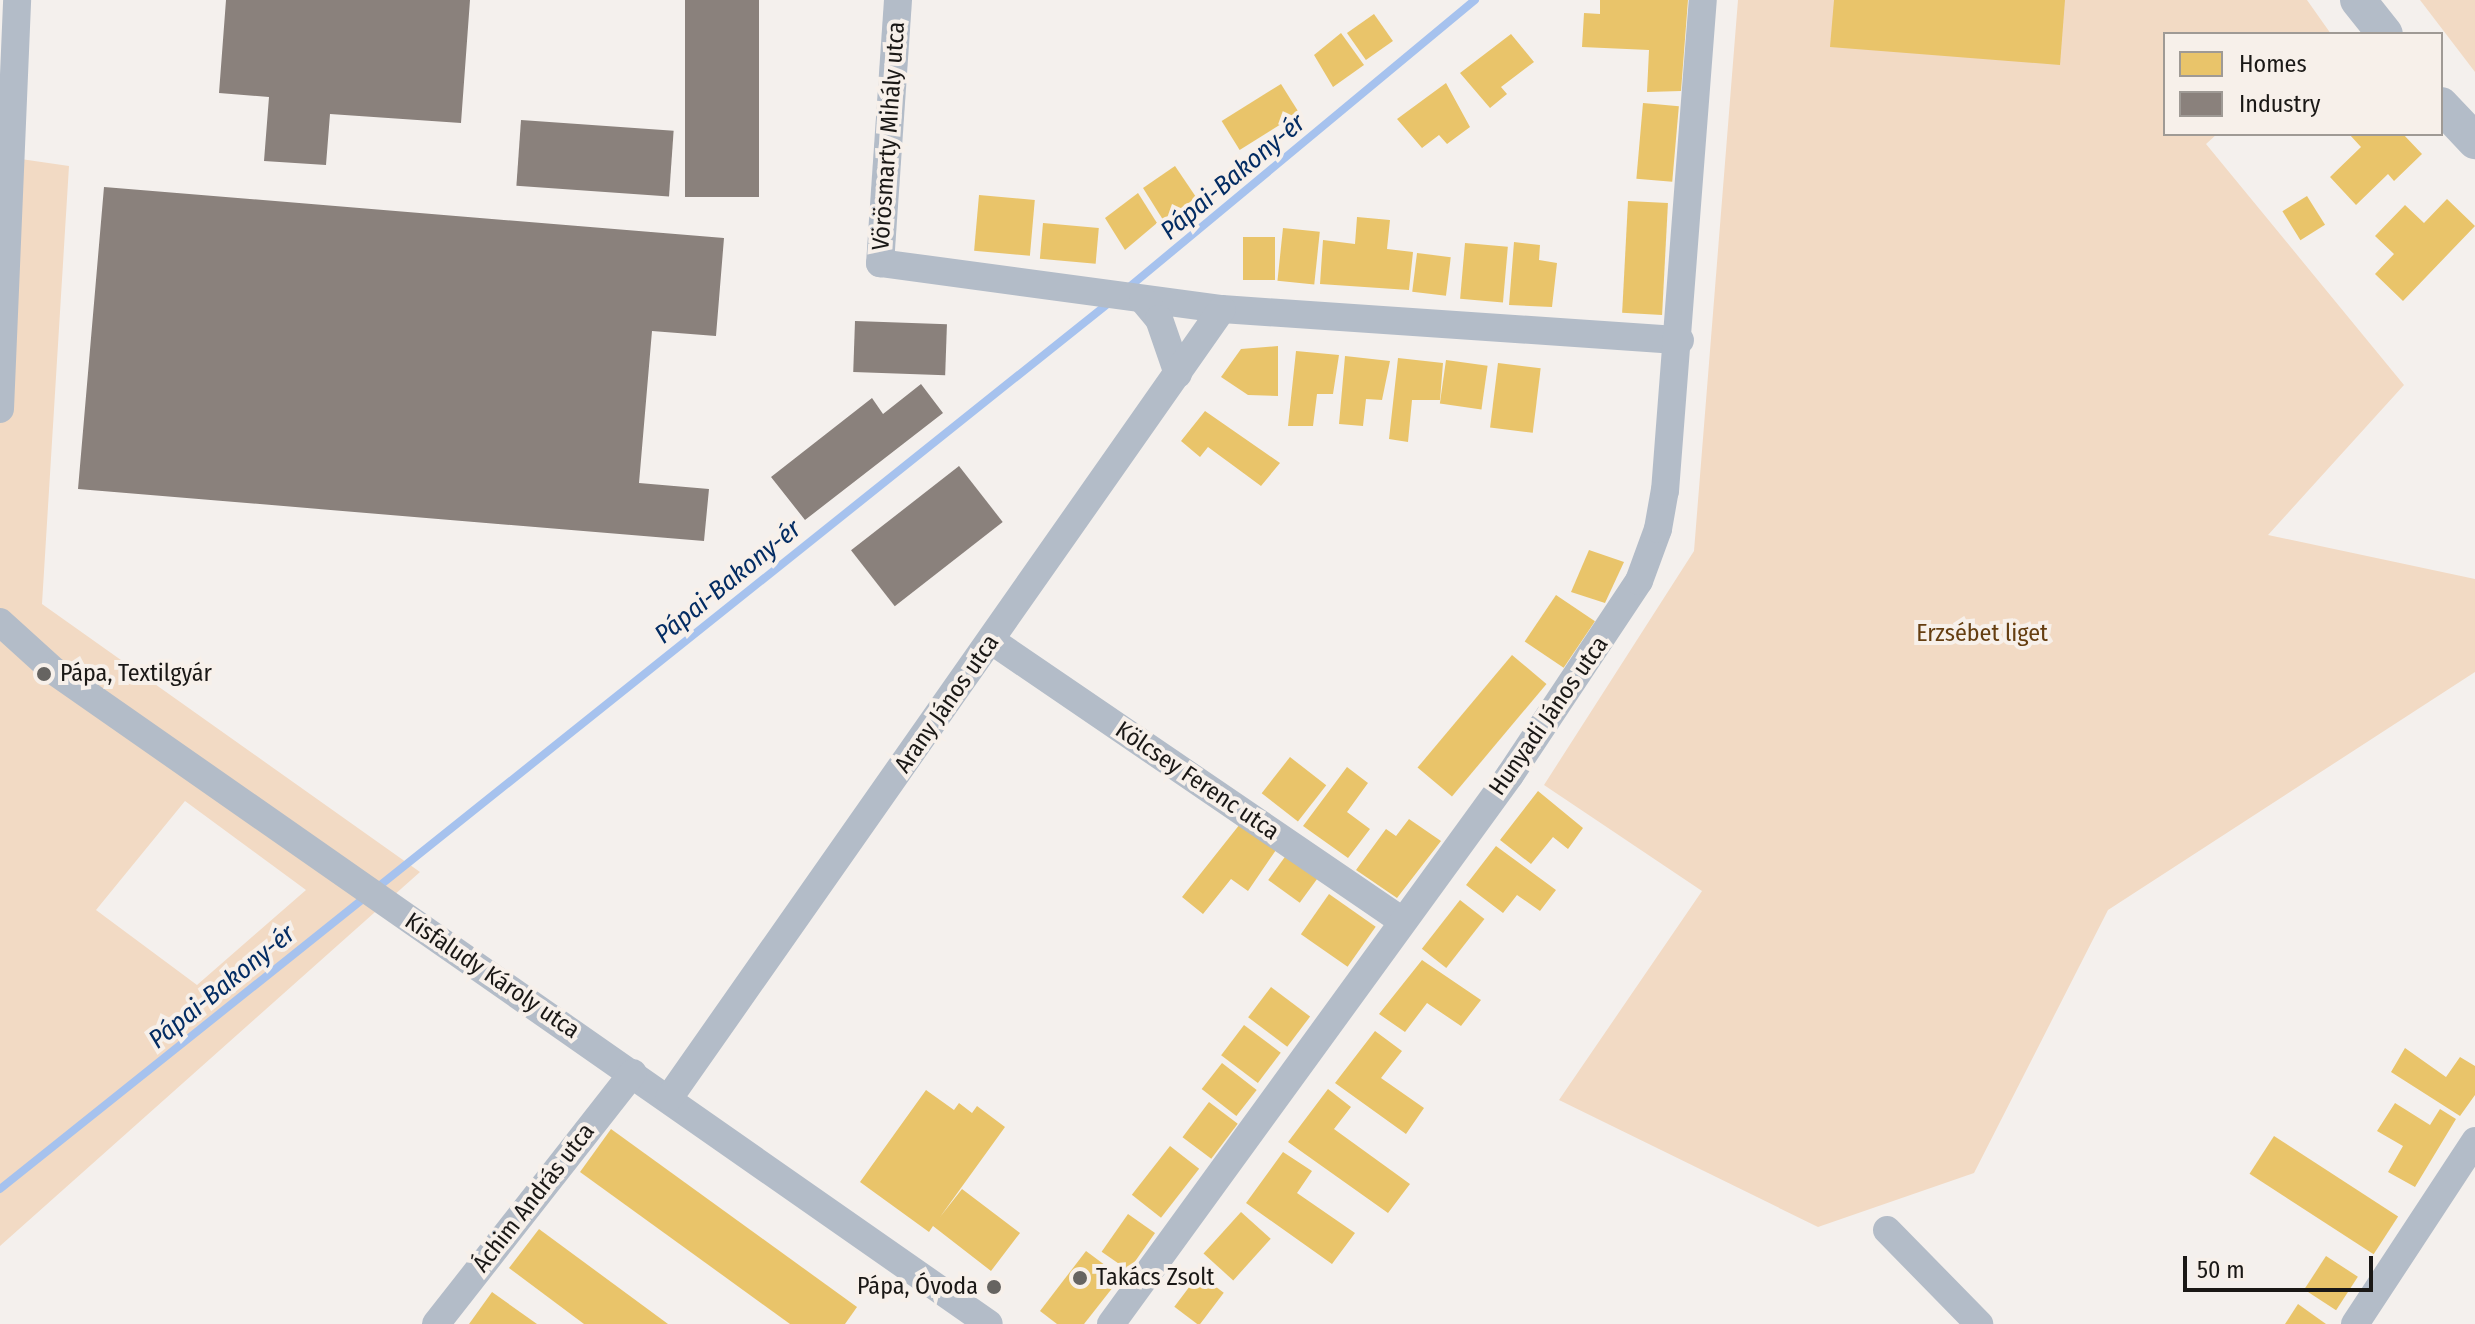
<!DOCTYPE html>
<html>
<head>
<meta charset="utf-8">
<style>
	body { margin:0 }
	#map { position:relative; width:2475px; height:1324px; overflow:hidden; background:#f4f0ed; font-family:"Fira Sans Condensed",sans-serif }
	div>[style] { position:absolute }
	.green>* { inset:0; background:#f2dac4 }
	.homes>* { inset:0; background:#e9c46a; transform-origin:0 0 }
	.industry>* { inset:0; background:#8a817c; transform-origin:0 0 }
	.stream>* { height:8px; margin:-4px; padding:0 4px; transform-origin:4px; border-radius:4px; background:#a6c2ee }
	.minor>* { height:28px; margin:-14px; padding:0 14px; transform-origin:14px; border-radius:14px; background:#b3bcc8 }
	.tertiary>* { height:36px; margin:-18px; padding:0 18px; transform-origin:18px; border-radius:18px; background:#b3bcc8 }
	.dots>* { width:22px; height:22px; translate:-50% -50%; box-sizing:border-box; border:4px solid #f7f0ea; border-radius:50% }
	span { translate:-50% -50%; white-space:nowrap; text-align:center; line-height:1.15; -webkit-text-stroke:8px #f7f0ea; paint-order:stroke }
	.street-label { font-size:24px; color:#1a1816 }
	.park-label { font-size:24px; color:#653e11 }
	.poi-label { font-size:24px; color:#1a1816 }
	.left { translate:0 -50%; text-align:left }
	.right { translate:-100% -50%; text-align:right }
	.water-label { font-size:26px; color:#032c63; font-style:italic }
	.legend { position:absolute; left:2163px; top:32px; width:280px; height:104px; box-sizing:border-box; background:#f7f0ea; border:2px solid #9f9a95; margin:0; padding:10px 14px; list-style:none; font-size:24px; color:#1a1816 }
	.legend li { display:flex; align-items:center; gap:16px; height:40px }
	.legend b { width:40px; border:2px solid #9f9a95 }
	.scale { position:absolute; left:2183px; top:1256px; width:190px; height:36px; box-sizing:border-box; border:4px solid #1a1816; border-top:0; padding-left:10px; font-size:24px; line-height:28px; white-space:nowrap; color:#1a1816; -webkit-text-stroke:6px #f7f0ea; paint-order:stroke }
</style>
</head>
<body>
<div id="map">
	<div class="green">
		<div style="clip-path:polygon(1738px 0,2307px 0,2331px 34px,2165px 34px,2165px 134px,2217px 134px,2206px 144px,2404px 385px,2268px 535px,2475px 579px,2475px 672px,2108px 910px,1974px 1173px,1818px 1227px,1559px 1100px,1702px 891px,1544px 785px,1694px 551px)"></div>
		<div style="clip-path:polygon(2420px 0,2475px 0,2475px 72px)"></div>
		<div style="clip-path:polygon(evenodd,0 156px,69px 166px,42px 604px,420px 872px,0 1246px,0 156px,185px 801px,306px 890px,197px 985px,96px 910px,185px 801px)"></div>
	</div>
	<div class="homes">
		<div style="clip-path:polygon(1600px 0,1688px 0,1681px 91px,1647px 92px,1649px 50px,1582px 47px,1584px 13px,1600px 14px)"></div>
		<div style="clip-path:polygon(1834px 0,2065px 0,2060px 65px,1830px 47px)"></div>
		<div style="left:1374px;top:14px;width:33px;height:33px;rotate:55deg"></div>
		<div style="clip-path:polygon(1341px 33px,1364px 65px,1333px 87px,1314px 55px)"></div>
		<div style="clip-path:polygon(1511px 34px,1534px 62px,1501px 87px,1507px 94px,1490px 108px,1460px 73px)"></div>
		<div style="clip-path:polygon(1446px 83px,1470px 127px,1447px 144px,1439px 135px,1422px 148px,1397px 119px)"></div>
		<div style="left:1281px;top:84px;width:34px;height:70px;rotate:58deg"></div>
		<div style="left:1643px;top:103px;width:36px;height:76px;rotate:5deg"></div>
		<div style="clip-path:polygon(2349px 134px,2403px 134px,2422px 154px,2394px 181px,2388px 174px,2356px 205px,2330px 177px,2361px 147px)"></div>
		<div style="clip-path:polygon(1175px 166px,1196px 197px,1165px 223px,1143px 188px)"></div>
		<div style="clip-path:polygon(1138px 193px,1157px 223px,1125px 250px,1105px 218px)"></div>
		<div style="left:979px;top:195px;width:56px;height:56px;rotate:5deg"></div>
		<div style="left:2307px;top:196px;width:34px;height:29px;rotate:58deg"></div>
		<div style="clip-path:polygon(2447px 199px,2475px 226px,2403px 301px,2375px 274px,2394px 254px,2375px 236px,2405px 205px,2424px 223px)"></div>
		<div style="left:1628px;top:201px;width:40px;height:112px;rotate:3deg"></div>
		<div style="clip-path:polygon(1357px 217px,1390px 220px,1387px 249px,1413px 252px,1409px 290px,1320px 284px,1323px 240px,1355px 244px)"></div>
		<div style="left:1043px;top:223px;width:56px;height:36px;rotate:5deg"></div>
		<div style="left:1283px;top:228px;width:37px;height:53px;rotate:6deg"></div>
		<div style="left:1243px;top:237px;width:32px;height:43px"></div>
		<div style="clip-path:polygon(1514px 242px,1540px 245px,1539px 260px,1557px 263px,1552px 307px,1509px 305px)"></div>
		<div style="left:1465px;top:243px;width:43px;height:56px;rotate:5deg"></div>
		<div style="left:1417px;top:253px;width:34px;height:39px;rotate:7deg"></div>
		<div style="clip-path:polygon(1278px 346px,1278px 396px,1248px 395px,1221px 377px,1241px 349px)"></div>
		<div style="clip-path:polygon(1296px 351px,1339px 355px,1333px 394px,1317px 394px,1313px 426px,1288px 426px)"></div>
		<div style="clip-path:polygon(1345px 356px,1390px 361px,1382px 400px,1366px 399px,1363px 426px,1339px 424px)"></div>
		<div style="clip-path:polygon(1398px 358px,1443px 363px,1440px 400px,1412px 400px,1408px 442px,1389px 439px)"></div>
		<div style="left:1446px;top:360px;width:42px;height:44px;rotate:8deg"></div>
		<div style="left:1498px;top:363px;width:43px;height:65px;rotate:7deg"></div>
		<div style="clip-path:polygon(1205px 411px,1280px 463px,1261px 486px,1208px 447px,1200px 457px,1181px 441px)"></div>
		<div style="clip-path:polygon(1589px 550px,1624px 562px,1605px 603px,1571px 592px)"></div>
		<div style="left:1556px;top:595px;width:47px;height:56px;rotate:34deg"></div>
		<div style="left:1512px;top:655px;width:45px;height:147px;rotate:40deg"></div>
		<div style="left:1290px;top:757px;width:46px;height:46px;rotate:38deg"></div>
		<div style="clip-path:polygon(1347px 767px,1368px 783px,1347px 812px,1370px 829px,1348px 858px,1303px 826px)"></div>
		<div style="clip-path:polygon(1538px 791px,1583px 828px,1568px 849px,1553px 837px,1531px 864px,1500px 840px)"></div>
		<div style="clip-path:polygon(1409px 819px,1441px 841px,1397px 898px,1356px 870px,1386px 829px,1396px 836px)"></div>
		<div style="clip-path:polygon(1240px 824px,1276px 850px,1248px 891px,1231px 879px,1203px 914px,1182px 897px)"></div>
		<div style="clip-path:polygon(1496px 846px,1556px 890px,1540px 911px,1517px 895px,1503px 913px,1466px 885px)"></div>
		<div style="left:1287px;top:854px;width:39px;height:32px;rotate:36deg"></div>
		<div style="left:1329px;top:894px;width:57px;height:49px;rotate:35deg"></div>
		<div style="left:1460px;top:900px;width:31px;height:62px;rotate:38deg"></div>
		<div style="clip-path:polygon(1422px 960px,1481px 1000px,1461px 1026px,1427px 1003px,1405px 1032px,1379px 1014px)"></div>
		<div style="left:1271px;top:987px;width:49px;height:38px;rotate:37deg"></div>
		<div style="left:1244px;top:1025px;width:46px;height:38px;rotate:37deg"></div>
		<div style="clip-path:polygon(1375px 1031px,1402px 1051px,1381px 1078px,1424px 1108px,1406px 1134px,1335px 1083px)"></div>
		<div style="clip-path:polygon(2405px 1048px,2446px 1077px,2460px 1057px,2475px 1066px,2475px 1095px,2460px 1116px,2391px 1072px)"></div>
		<div style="left:1222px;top:1063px;width:44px;height:33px;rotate:38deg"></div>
		<div style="clip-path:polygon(1328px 1089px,1351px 1107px,1334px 1129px,1410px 1184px,1388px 1213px,1288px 1142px)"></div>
		<div style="clip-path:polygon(926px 1090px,954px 1110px,959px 1103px,972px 1113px,977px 1106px,1005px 1127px,940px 1217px,962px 1189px,1020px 1233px,991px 1271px,933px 1226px,929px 1232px,860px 1182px)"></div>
		<div style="left:1209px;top:1102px;width:36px;height:44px;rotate:37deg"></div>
		<div style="clip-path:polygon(2395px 1103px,2430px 1125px,2440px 1109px,2456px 1119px,2415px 1187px,2388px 1172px,2403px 1146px,2377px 1131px)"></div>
		<div style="clip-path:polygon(611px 1129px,857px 1307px,845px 1324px,790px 1324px,580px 1172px)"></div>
		<div style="left:2274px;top:1136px;width:148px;height:45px;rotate:33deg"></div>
		<div style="left:1170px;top:1146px;width:37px;height:62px;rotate:38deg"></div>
		<div style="clip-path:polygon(1283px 1152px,1312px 1171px,1297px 1193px,1355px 1233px,1332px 1264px,1246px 1203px)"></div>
		<div style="left:1241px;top:1212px;width:40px;height:56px;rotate:42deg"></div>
		<div style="left:1128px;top:1214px;width:33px;height:46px;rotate:35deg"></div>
		<div style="clip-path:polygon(539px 1229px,668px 1324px,584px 1324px,509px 1268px)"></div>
		<div style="clip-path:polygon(1086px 1251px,1121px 1277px,1084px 1324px,1057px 1324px,1040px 1311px)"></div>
		<div style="left:2326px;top:1256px;width:38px;height:40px;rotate:33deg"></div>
		<div style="left:1199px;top:1274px;width:31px;height:41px;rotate:37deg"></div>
		<div style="clip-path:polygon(492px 1292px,537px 1324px,469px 1324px)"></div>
		<div style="clip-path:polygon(2298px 1304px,2326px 1324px,2285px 1324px)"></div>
	</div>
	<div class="industry">
		<div style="clip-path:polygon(226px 0,470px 0,461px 123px,330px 114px,326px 165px,264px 161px,269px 97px,219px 93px)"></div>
		<div style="left:685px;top:0;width:74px;height:197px"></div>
		<div style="left:521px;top:120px;width:153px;height:66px;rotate:4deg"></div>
		<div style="clip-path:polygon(104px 187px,724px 238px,716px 336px,652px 331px,639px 483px,709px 489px,704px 541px,78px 489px)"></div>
		<div style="left:855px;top:321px;width:92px;height:51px;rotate:2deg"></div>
		<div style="clip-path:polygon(921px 384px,943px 413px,805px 520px,771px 477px,872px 398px,883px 414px)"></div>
		<div style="left:959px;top:466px;width:71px;height:137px;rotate:52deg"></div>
	</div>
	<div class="stream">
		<div style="left:1128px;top:288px;width:451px;rotate:-39.7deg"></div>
		<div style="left:0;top:1189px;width:1422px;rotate:-38.63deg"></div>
	</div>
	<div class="minor">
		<div style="left:898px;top:0;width:264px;rotate:93.9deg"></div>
		<div style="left:880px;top:263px;width:345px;rotate:7.7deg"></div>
		<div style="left:1222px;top:309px;width:459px;rotate:3.9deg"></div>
		<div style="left:1143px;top:300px;width:25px;rotate:50deg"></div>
		<div style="left:1159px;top:319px;width:58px;rotate:70.9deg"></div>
		<div style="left:0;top:409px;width:409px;rotate:-87.6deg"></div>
		<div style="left:0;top:622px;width:73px;rotate:42.2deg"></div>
		<div style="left:54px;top:671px;width:1140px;rotate:34.93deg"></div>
		<div style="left:992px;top:641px;width:497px;rotate:34.3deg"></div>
		<div style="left:669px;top:1098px;width:963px;rotate:-54.97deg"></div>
		<div style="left:1887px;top:1230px;width:132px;rotate:45.6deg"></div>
		<div style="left:436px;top:1324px;width:319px;rotate:-51.9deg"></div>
		<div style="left:1111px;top:1324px;width:679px;rotate:-53.99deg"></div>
		<div style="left:1510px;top:775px;width:233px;rotate:-56.4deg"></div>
		<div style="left:1639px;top:581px;width:55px;rotate:-69.9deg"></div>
		<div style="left:1658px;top:529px;width:39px;rotate:-80deg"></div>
		<div style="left:1665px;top:491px;width:492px;rotate:-85.6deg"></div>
		<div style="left:2355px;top:1324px;width:219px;rotate:-56.7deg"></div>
	</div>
	<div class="tertiary">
		<div style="left:2358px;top:0;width:43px;rotate:51.5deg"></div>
		<div style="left:2441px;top:105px;width:50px;rotate:46.6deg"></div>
	</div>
	<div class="dots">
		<div style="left:44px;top:674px;background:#666461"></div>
		<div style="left:1080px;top:1278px;background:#666461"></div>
		<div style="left:994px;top:1287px;background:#666461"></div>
	</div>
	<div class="street-label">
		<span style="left:889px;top:136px;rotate:-86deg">Vörösmarty Mihály utca</span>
		<span style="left:947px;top:704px;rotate:-55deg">Arany János utca</span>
		<span style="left:1549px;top:716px;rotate:-55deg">Hunyadi János utca</span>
		<span style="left:1197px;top:781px;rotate:34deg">Kölcsey Ferenc utca</span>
		<span style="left:492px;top:976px;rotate:34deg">Kisfaludy Károly utca</span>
		<span style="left:534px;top:1198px;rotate:-52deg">Áchim András utca</span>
	</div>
	<div class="park-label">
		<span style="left:1982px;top:634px">Erzsébet liget</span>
	</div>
	<div class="poi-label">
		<span class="left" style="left:60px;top:674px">Pápa, Textilgyár</span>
		<span class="left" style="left:1096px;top:1278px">Takács Zsolt</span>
		<span class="right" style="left:978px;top:1287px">Pápa, Óvoda</span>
	</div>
	<div class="water-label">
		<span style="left:1233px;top:177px;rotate:-40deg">Pápai-Bakony-ér</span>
		<span style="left:728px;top:582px;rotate:-39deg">Pápai-Bakony-ér</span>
		<span style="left:222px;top:987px;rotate:-39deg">Pápai-Bakony-ér</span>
	</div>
	<ul class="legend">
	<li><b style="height:22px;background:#e9c46a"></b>Homes</li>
	<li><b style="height:22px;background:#8a817c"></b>Industry</li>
	</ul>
	<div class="scale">50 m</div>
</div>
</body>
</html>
